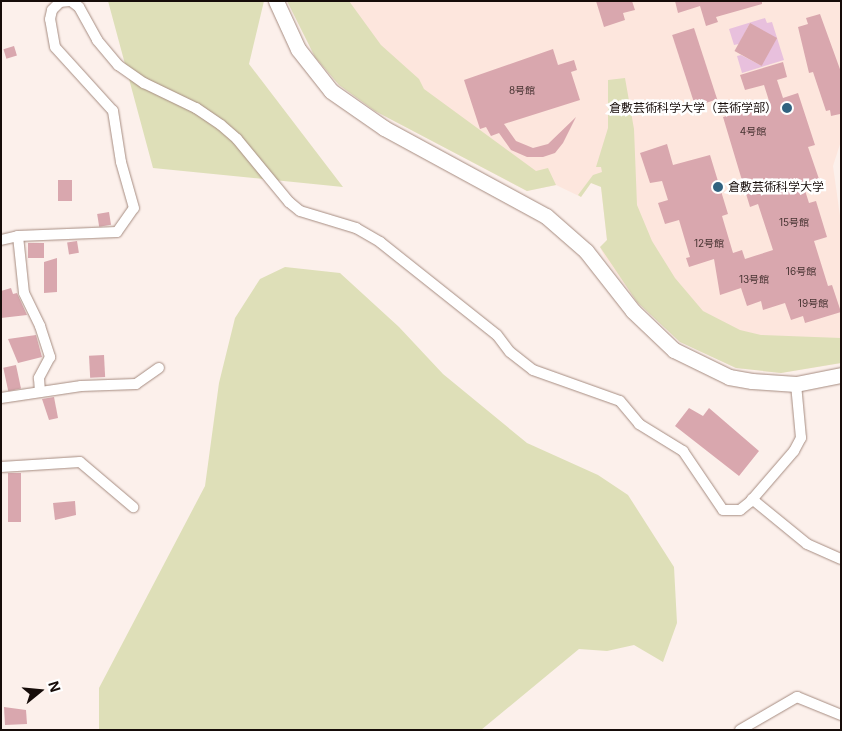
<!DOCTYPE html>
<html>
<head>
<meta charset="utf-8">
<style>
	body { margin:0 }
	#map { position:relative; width:842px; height:731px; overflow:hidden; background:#fcf0eb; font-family:Inter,"Noto Sans JP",sans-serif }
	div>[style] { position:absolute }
	.built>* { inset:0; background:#fde6dd }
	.green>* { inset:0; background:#dedfb8 }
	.water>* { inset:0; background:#e8c0dd }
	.building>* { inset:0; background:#d9a7ae; transform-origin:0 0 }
	.roads { filter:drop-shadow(0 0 1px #a68c81) drop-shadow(0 0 1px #a68c81) }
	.street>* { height:10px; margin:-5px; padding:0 5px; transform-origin:5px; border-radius:5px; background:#fff }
	.secondary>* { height:15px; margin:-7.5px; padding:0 7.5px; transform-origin:7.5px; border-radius:7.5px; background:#fff }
	.dots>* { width:14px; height:14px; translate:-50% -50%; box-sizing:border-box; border:2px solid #fff; border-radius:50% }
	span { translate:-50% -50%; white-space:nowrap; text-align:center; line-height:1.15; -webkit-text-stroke:5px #fff; paint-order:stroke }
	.number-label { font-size:10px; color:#473332 }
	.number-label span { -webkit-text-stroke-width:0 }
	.poi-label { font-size:12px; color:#160c09 }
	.right { translate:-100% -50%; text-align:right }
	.left { translate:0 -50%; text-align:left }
	.frame { position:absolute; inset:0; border:2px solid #160c09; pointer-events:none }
	.north { position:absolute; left:15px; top:666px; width:50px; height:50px; -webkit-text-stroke:4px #fff; paint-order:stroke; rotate:73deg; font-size:14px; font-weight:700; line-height:20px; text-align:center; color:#160c09 }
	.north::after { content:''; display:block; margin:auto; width:18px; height:22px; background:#160c09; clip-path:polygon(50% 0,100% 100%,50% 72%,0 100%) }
</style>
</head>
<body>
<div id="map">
	<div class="built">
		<div style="clip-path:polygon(287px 1px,841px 1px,841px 141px,833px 166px,841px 223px,841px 363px,781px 373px,736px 368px,680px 342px,637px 302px,605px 258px,600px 247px,607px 240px,601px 186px,591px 183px,581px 197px,556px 185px,527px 191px,375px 111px,339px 85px,315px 57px)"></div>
	</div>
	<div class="green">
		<div style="clip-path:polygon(108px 1px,264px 1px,249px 64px,343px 187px,153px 168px)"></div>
		<div style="clip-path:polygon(287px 1px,349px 1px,381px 45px,419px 79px,424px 89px,536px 171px,548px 168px,556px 185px,527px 191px,375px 111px,339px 85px,315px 57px)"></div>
		<div style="clip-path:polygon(625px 78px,634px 129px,637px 205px,652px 241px,675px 278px,703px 311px,740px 330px,761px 335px,841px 338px,841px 363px,781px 373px,736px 368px,680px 342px,637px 302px,600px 247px,607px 240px,601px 187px,591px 183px,581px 197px,578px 195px,593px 175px,602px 172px,601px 167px,596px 167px,608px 128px,608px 80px)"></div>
		<div style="clip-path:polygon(285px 267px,340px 273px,399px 327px,443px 374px,527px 443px,598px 475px,628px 495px,674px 567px,677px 623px,663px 662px,634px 645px,607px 651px,579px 649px,481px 730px,99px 730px,99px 688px,205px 486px,219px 383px,235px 318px,260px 279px)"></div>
	</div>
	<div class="water">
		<div style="clip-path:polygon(765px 18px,767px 23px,772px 22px,784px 60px,742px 73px,737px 56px,741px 55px,762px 66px,750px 23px,739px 44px,734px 45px,729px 29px)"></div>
	</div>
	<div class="building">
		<div style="clip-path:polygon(596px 1px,632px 1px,635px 10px,623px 13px,625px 20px,604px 27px)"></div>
		<div style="clip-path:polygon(675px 1px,762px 1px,762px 4px,716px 17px,718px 22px,706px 26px,700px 6px,678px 13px)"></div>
		<div style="clip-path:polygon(820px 14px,841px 72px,840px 114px,831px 116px,830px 110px,826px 111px,813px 72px,809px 73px,798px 27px,808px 24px,806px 18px)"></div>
		<div style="left:750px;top:23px;width:31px;height:32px;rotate:29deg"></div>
		<div style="left:694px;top:28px;width:75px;height:23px;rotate:72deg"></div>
		<div style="left:14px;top:46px;width:10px;height:11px;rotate:73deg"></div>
		<div style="clip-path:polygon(553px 49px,558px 65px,574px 60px,577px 70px,571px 72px,580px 100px,504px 124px,516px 141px,533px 148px,548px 144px,576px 117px,563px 143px,555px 153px,543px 157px,527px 157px,511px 150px,499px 133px,491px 136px,486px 127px,480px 129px,464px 80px)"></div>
		<div style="clip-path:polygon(783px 62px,787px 77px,777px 80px,783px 98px,798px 93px,815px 145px,808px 147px,819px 179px,803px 184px,809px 203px,816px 201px,827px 237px,814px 241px,828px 286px,832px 285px,841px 312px,805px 323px,803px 316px,791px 320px,785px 303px,763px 310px,761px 301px,747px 306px,741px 288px,720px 295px,714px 259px,689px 267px,686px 258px,690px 257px,679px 220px,665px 224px,658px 203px,668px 200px,662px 181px,650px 183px,640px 153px,667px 144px,673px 165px,710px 155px,728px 214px,722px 216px,733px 253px,742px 250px,745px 259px,773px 250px,758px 204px,750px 207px,723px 117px,734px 114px,732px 107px,743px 103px,746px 111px,770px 104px,764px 85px,745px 90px,740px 75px)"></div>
		<div style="left:58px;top:180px;width:14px;height:21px"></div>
		<div style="left:109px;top:212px;width:13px;height:12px;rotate:81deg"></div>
		<div style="left:77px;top:241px;width:12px;height:10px;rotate:81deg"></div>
		<div style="left:44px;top:243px;width:15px;height:16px;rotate:90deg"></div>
		<div style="clip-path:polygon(57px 258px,57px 292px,44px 293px,44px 262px)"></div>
		<div style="clip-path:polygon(11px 288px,13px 294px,17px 293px,27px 315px,1px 318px,1px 291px)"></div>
		<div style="clip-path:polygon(36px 335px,42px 357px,18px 363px,8px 339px)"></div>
		<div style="left:104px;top:355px;width:22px;height:15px;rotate:87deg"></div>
		<div style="left:16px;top:365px;width:24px;height:13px;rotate:78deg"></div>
		<div style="clip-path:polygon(54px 397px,58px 418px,49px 420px,42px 399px)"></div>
		<div style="clip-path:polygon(689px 408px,703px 416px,709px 408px,759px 451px,739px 476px,675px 426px)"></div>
		<div style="left:8px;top:473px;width:13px;height:49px"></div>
		<div style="clip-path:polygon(75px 501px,76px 515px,55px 520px,53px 503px)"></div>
		<div style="clip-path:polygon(4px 707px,26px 710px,27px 724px,5px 725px)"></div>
	</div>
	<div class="roads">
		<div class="street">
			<div style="left:71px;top:1px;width:10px;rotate:37deg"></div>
			<div style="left:79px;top:7px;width:38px;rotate:61deg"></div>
			<div style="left:97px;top:40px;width:33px;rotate:50deg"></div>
			<div style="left:118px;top:65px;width:32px;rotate:35deg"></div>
			<div style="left:144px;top:83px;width:58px;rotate:25.7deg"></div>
			<div style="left:196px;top:108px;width:30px;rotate:34deg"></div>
			<div style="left:221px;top:125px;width:21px;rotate:41deg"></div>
			<div style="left:237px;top:139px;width:82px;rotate:50.5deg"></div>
			<div style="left:289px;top:202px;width:14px;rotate:39deg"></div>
			<div style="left:300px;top:211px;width:59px;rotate:16.9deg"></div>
			<div style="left:356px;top:228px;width:28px;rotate:30deg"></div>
			<div style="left:380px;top:242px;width:149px;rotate:38.5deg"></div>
			<div style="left:497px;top:335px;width:21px;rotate:53deg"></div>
			<div style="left:510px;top:352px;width:29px;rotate:38deg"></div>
			<div style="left:533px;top:370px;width:92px;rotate:19.6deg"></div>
			<div style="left:620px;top:401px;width:30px;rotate:50deg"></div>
			<div style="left:639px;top:424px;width:52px;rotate:31.5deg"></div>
			<div style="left:683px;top:451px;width:71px;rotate:55.9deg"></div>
			<div style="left:723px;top:510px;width:17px"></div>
			<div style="left:740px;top:510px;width:13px;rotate:-39deg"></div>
			<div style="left:750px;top:502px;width:67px;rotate:-49.2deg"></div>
			<div style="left:794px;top:451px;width:15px;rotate:-62deg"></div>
			<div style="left:801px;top:438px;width:54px;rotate:-95.3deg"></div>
			<div style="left:18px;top:236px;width:57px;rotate:84deg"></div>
			<div style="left:24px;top:293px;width:37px;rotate:64deg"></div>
			<div style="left:40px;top:326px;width:33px;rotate:72deg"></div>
			<div style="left:50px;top:357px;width:24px;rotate:118deg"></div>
			<div style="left:39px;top:378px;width:14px;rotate:86deg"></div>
			<div style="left:1px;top:240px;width:17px;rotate:-13deg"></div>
			<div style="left:18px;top:236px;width:99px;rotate:-2.3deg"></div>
			<div style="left:117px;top:232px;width:29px;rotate:-55deg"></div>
			<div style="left:134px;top:208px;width:48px;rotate:-105.8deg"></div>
			<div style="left:121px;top:162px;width:52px;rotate:-98.9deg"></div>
			<div style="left:113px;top:111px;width:86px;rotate:-132.2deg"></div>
			<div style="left:55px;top:47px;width:28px;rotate:-100deg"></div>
			<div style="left:50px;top:19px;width:9px;rotate:-77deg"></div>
			<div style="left:52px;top:10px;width:11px;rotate:-45deg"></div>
			<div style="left:60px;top:2px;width:9px;rotate:-6deg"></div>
			<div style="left:1px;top:398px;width:81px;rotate:-8.5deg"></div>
			<div style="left:81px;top:386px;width:55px;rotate:-2.1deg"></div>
			<div style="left:136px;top:384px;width:28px;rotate:-35deg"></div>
			<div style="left:1px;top:467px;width:79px;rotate:-3.6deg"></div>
			<div style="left:80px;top:462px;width:70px;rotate:40.3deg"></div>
			<div style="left:752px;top:499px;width:71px;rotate:39.3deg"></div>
			<div style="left:807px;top:544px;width:37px;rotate:24deg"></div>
			<div style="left:740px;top:730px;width:66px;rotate:-30.1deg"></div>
			<div style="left:797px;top:697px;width:48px;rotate:22.2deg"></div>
		</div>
		<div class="secondary">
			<div style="left:276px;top:1px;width:53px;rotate:65.4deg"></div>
			<div style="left:298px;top:49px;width:53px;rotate:51.8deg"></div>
			<div style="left:331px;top:91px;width:65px;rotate:34.9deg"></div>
			<div style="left:384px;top:128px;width:184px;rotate:28.5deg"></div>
			<div style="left:546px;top:216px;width:53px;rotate:41.2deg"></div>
			<div style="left:586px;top:251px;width:76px;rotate:51.9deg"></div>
			<div style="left:633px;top:311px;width:57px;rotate:43.6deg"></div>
			<div style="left:674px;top:350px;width:61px;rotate:26.1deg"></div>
			<div style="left:729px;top:377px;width:23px;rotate:10deg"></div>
			<div style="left:752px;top:381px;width:44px;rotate:3.9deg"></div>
			<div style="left:796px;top:384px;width:46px;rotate:-11.3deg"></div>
		</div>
	</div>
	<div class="dots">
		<div style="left:787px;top:108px;background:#316280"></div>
		<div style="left:718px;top:187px;background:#316280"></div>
	</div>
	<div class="number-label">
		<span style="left:522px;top:91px">8号館</span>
		<span style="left:753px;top:132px">4号館</span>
		<span style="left:794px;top:223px">15号館</span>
		<span style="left:709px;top:244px">12号館</span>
		<span style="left:801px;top:272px">16号館</span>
		<span style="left:754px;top:280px">13号館</span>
		<span style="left:813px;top:304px">19号館</span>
	</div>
	<div class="poi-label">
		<span class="right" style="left:777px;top:108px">倉敷芸術科学大学（芸術学部）</span>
		<span class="left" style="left:728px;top:187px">倉敷芸術科学大学</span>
	</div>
	<div class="frame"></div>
	<div class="north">N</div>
</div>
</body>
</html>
